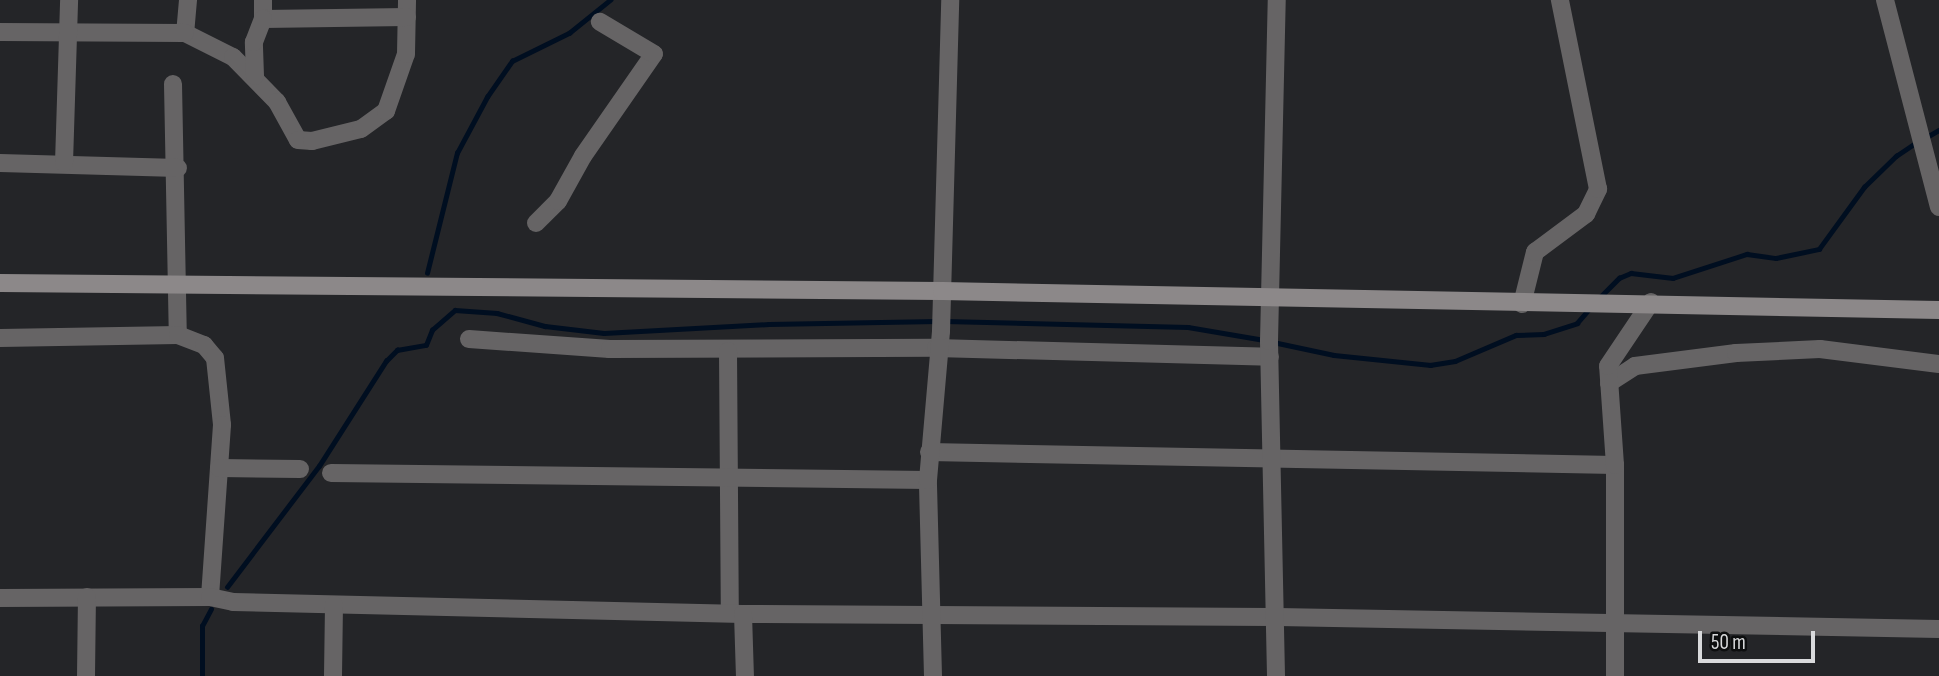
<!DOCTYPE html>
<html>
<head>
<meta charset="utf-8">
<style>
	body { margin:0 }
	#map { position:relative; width:1939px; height:676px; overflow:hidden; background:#242528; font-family:"Sofia Sans Condensed",sans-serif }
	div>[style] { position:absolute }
	.stream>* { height:4.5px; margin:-2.25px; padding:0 2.25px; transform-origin:2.25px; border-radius:2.25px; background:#000e20 }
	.street>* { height:18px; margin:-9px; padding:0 9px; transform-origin:9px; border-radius:9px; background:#666465 }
	.secondary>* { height:18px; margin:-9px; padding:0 9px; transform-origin:9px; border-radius:9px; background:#8c8889 }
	span { translate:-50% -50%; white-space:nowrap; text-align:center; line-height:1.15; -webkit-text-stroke:6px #0d0e0f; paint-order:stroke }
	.scale { position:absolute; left:1698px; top:631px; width:117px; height:32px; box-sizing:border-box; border:4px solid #d9dadc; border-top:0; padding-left:9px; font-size:21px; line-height:24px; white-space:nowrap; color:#d9dadc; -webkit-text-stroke:5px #0d0e0f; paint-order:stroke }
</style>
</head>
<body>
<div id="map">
	<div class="stream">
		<div style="left:1925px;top:138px;width:16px;rotate:-30deg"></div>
		<div style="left:427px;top:273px;width:124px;rotate:-76deg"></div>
		<div style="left:457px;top:153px;width:64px;rotate:-61.8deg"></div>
		<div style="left:487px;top:97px;width:44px;rotate:-55.2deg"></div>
		<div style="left:512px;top:61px;width:64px;rotate:-26.2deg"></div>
		<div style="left:569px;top:33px;width:53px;rotate:-38.8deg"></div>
		<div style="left:1598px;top:299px;width:30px;rotate:-45deg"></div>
		<div style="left:1619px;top:278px;width:13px;rotate:-23deg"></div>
		<div style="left:1631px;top:273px;width:42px;rotate:6.8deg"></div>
		<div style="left:1673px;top:278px;width:78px;rotate:-18deg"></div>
		<div style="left:1747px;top:254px;width:29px;rotate:8deg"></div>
		<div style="left:1776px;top:258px;width:44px;rotate:-11.8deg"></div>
		<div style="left:1819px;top:249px;width:77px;rotate:-54deg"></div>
		<div style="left:1864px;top:187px;width:45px;rotate:-44.1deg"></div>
		<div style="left:1896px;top:156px;width:25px;rotate:-34deg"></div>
		<div style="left:945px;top:321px;width:243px;rotate:1.4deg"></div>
		<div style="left:1188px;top:327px;width:77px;rotate:9.7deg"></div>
		<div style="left:1273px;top:342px;width:62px;rotate:12deg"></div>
		<div style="left:1334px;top:355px;width:97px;rotate:5.9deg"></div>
		<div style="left:1430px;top:365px;width:25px;rotate:-9deg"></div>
		<div style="left:1455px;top:361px;width:66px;rotate:-23.1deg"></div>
		<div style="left:1516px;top:335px;width:28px;rotate:-2deg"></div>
		<div style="left:1544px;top:334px;width:35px;rotate:-18deg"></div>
		<div style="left:1577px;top:323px;width:20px;rotate:-49deg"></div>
		<div style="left:227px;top:587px;width:152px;rotate:-52.8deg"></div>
		<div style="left:319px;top:466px;width:125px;rotate:-57.5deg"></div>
		<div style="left:386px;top:361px;width:16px;rotate:-45deg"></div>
		<div style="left:397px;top:350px;width:29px;rotate:-10deg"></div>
		<div style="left:426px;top:345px;width:16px;rotate:-68deg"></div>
		<div style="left:432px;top:330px;width:30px;rotate:-41deg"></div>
		<div style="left:455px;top:310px;width:42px;rotate:4.1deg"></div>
		<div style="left:497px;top:313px;width:50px;rotate:15.2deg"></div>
		<div style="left:545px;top:326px;width:59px;rotate:6.8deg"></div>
		<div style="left:604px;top:333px;width:165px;rotate:-3.1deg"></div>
		<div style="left:769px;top:324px;width:168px;rotate:-1deg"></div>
		<div style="left:202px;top:676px;width:50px;rotate:-90deg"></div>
		<div style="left:202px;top:626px;width:19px;rotate:-62deg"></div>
	</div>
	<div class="street">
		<div style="left:188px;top:0;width:33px;rotate:95deg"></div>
		<div style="left:185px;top:33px;width:54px;rotate:26.6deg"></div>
		<div style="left:233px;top:57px;width:63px;rotate:45.6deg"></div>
		<div style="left:277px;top:102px;width:43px;rotate:61.1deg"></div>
		<div style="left:298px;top:140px;width:14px;rotate:4deg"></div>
		<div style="left:312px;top:141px;width:50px;rotate:-13.8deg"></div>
		<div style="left:361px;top:129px;width:31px;rotate:-36deg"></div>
		<div style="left:386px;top:111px;width:60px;rotate:-70.7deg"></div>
		<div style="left:406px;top:54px;width:54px;rotate:-88.9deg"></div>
		<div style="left:263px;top:0;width:19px;rotate:90deg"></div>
		<div style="left:263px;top:19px;width:144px;rotate:-0.8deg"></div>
		<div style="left:1885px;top:0;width:214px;rotate:75.4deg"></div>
		<div style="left:0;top:32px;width:185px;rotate:0.3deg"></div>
		<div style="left:255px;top:76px;width:34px;rotate:-92deg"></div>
		<div style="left:254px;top:42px;width:25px;rotate:-69deg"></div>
		<div style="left:173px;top:84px;width:251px;rotate:88.9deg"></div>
		<div style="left:0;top:163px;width:178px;rotate:1.6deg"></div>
		<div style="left:64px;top:163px;width:163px;rotate:-88.2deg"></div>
		<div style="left:536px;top:223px;width:31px;rotate:-45deg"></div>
		<div style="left:558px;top:201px;width:51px;rotate:-60.9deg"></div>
		<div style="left:583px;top:156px;width:124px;rotate:-55.2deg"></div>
		<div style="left:654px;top:54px;width:63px;rotate:-149.3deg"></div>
		<div style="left:1522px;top:304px;width:54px;rotate:-76deg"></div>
		<div style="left:1535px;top:252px;width:64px;rotate:-36.7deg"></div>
		<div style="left:1586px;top:214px;width:28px;rotate:-64deg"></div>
		<div style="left:1598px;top:189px;width:193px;rotate:-101.4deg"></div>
		<div style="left:0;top:338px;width:178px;rotate:-1deg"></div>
		<div style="left:178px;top:335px;width:28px;rotate:21deg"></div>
		<div style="left:204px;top:345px;width:17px;rotate:50deg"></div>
		<div style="left:215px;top:358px;width:67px;rotate:84deg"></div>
		<div style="left:222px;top:425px;width:172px;rotate:94deg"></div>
		<div style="left:469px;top:339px;width:141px;rotate:4.1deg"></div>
		<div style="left:610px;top:349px;width:326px;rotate:-0.2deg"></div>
		<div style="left:936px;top:348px;width:334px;rotate:1.5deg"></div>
		<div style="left:728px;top:351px;width:261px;rotate:89.6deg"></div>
		<div style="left:1609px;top:383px;width:31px;rotate:-33deg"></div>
		<div style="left:1635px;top:366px;width:102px;rotate:-7.3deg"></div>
		<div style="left:1736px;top:353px;width:84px;rotate:-2.7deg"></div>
		<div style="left:1820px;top:349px;width:120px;rotate:7.2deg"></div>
		<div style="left:929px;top:452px;width:686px;rotate:1.09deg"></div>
		<div style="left:219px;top:468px;width:81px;rotate:0.7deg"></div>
		<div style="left:331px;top:473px;width:597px;rotate:0.67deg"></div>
		<div style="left:0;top:598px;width:210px;rotate:-0.3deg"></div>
		<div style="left:210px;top:597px;width:24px;rotate:12deg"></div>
		<div style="left:233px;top:602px;width:510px;rotate:1.35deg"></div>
		<div style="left:743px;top:614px;width:535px;rotate:0.32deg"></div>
		<div style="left:1278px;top:617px;width:661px;rotate:1.04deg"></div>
		<div style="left:743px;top:614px;width:62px;rotate:88.2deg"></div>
		<div style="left:86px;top:676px;width:79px;rotate:-89.3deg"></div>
		<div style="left:333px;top:676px;width:71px;rotate:-89.2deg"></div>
		<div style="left:933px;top:676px;width:196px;rotate:-91.5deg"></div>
		<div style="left:928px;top:480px;width:150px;rotate:-85deg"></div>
		<div style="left:941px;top:331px;width:331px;rotate:-88.4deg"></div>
		<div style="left:1276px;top:676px;width:335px;rotate:-91.2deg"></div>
		<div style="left:1269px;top:341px;width:341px;rotate:-88.7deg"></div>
		<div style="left:1615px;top:676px;width:211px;rotate:-90deg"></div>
		<div style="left:1615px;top:465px;width:99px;rotate:-94deg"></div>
		<div style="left:1608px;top:366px;width:77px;rotate:-56.1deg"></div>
	</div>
	<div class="secondary">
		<div style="left:0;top:283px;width:942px;rotate:0.49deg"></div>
		<div style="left:942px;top:291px;width:997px;rotate:1.09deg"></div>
	</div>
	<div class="scale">50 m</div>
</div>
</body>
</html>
